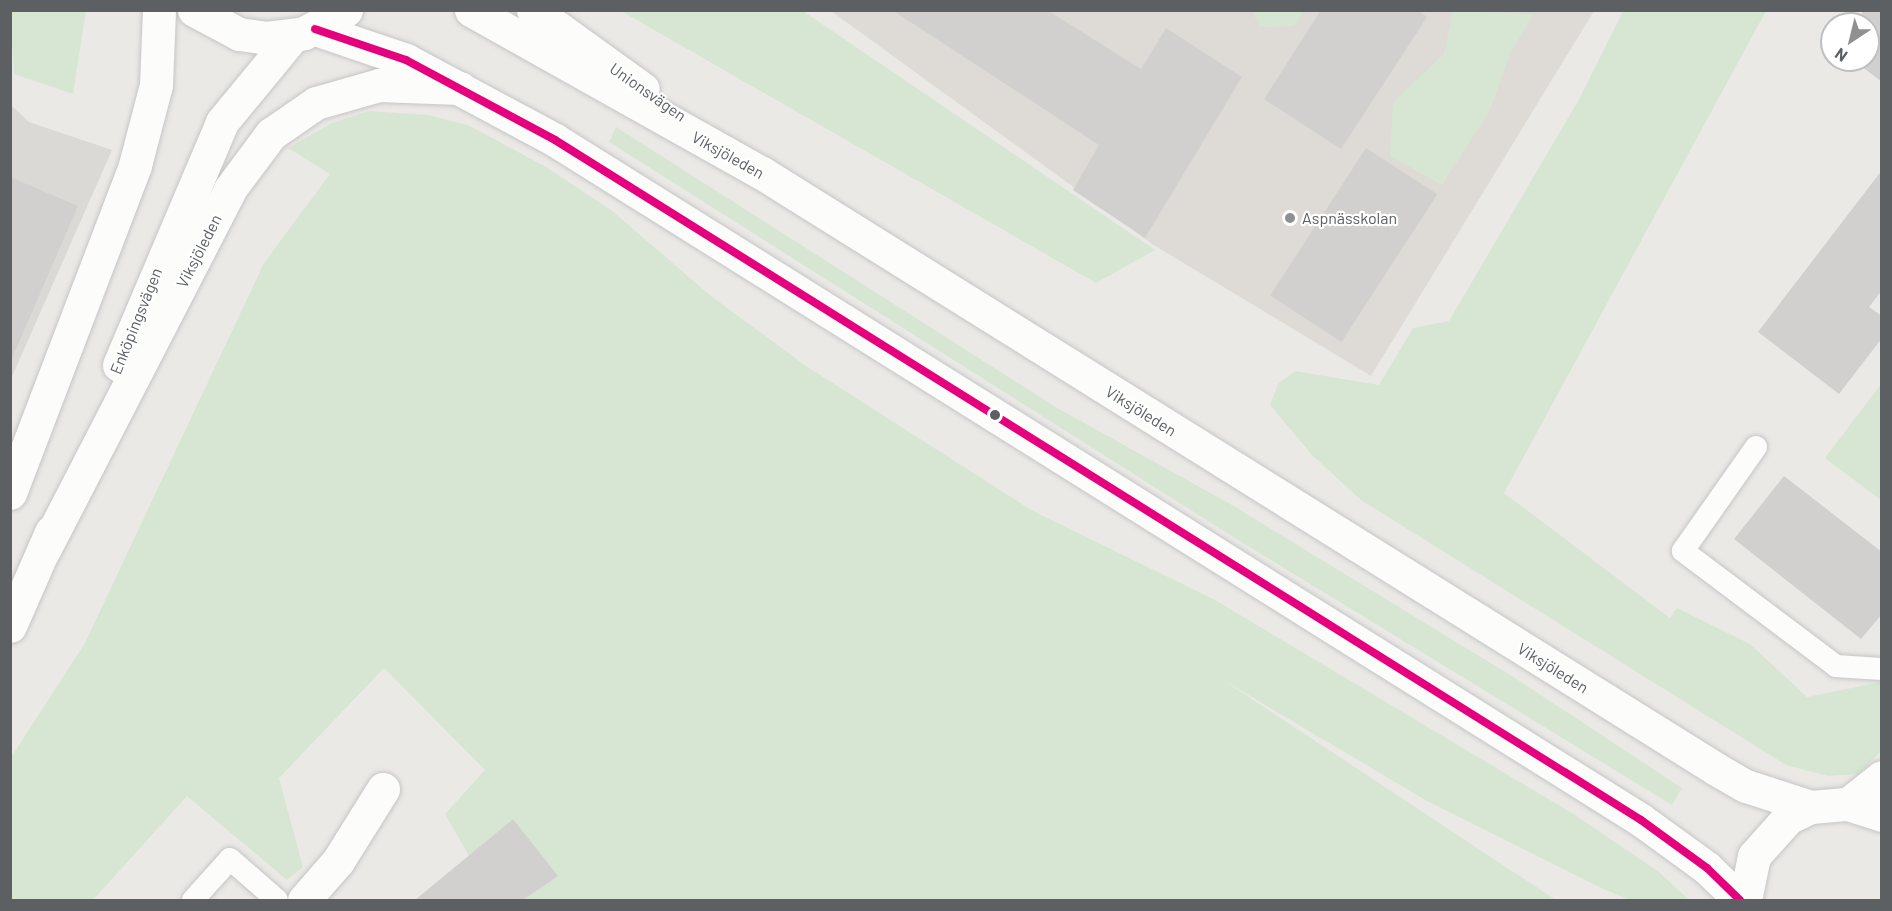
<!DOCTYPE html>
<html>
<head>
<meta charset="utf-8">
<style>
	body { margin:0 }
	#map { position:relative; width:1892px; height:911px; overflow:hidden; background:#ebe9e6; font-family:Barlow,sans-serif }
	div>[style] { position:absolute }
	.industrial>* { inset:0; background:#dbd9d6 }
	.education>* { inset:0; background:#dedbd6 }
	.green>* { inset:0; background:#d6e6d3 }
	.building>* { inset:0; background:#d2d0cf; transform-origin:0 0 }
	.roads { filter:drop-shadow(0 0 2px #c5c6c6) drop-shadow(0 0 2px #c5c6c6) }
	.service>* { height:22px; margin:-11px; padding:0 11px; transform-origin:11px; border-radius:11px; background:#fcfcfb }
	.minor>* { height:33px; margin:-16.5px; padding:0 16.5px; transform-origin:16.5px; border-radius:16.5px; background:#fcfcfb }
	.tertiary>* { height:33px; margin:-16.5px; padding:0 16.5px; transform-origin:16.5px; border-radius:16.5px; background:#fcfcfb }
	.secondary>* { height:33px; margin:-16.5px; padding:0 16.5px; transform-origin:16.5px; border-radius:16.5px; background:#fcfcfb }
	.bus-1>* { height:8px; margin:-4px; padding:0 4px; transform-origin:4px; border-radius:4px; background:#e5007d }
	.dots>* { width:16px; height:16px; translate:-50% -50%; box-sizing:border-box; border:3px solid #fff; border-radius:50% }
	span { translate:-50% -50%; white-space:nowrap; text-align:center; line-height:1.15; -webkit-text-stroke:4.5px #fff; paint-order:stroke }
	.street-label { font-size:16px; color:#5c6063 }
	.poi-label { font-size:16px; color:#5c6063 }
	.left { translate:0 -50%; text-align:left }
	.frame { position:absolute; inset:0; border:12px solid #5c6063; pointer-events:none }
	.north { position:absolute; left:1820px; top:12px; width:60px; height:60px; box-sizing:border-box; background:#fff; border:2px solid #bebfc1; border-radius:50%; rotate:215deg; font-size:16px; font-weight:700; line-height:24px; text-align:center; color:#5c6063 }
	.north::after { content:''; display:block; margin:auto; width:21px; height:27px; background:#8e9091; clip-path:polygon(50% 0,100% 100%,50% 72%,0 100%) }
</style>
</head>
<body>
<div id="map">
	<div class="industrial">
		<div style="clip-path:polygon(11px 105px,29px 122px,112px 150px,11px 379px)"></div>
	</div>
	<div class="education">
		<div style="clip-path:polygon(831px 11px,1594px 11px,1371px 376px,1152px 244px)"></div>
	</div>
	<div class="green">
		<div style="clip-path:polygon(10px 11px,86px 11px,73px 94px,14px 74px)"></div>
		<div style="clip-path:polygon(621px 11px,803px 11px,1155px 250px,1096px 283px)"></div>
		<div style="clip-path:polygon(1252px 11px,1303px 11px,1294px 26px,1260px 27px)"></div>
		<div style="clip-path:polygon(1453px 11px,1533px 14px,1510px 54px,1489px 112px,1442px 185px,1390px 156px,1393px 102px,1444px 54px)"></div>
		<div style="clip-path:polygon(1623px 11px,1766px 11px,1504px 493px,1670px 618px,1677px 608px,1750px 644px,1807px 697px,1881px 682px,1881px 751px,1859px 774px,1828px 776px,1786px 765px,1361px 500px,1313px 456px,1270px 405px,1278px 384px,1295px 371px,1379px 385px,1413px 328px,1449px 321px,1578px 101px)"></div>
		<div style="clip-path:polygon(369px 111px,429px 115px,470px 126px,546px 167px,611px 210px,711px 296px,806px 366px,1033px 511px,1215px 600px,1575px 815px,1659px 872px,1689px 900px,1629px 900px,1597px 886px,1427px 801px,1223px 680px,1556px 900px,523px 900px,557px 876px,513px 819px,469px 856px,445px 814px,485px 770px,384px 668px,279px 778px,303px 867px,287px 880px,187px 796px,93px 900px,11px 900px,10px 759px,85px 643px,264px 263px,330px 174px,288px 148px,332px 123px)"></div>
		<div style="clip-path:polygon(616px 127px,1059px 409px,1232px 505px,1515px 678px,1682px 788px,1672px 805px,1230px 535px,609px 142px)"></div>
		<div style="clip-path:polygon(1881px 384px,1881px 500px,1825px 458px)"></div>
	</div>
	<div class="building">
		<div style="clip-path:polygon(892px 10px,1047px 10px,1141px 69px,1166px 28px,1242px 77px,1145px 238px,1073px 190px,1099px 145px)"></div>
		<div style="clip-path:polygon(1321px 10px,1417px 10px,1427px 17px,1341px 149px,1264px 99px)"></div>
		<div style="clip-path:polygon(1864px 10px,1882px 10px,1882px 82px,1853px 60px,1868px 60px,1868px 24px,1854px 24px)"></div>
		<div style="left:1366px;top:148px;width:85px;height:176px;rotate:33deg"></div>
		<div style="clip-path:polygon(1882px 170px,1882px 290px,1869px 307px,1882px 316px,1882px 338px,1839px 394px,1758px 332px)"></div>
		<div style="clip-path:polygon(10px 177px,78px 206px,10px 363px)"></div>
		<div style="clip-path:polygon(1784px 476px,1882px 552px,1882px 614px,1861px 639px,1734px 539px)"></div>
		<div style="clip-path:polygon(513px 819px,558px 876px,523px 900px,415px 900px)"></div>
	</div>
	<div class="roads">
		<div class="service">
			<div style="left:1756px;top:447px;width:127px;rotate:125.1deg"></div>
			<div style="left:1683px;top:551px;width:191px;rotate:36.9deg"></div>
			<div style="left:1836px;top:666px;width:46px;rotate:3.7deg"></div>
			<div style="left:193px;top:900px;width:55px;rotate:-47.9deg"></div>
			<div style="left:230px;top:859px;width:62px;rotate:41.1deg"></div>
		</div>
		<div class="minor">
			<div style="left:1848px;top:804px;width:43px;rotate:-38.5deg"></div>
			<div style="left:304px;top:900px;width:52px;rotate:-48.9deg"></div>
			<div style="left:338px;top:861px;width:85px;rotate:-58deg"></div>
		</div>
		<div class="tertiary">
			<div style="left:119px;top:365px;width:264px;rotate:-67deg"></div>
			<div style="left:222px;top:122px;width:112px;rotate:-50.5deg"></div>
			<div style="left:10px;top:493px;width:351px;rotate:-69.1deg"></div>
			<div style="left:135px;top:165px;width:83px;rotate:-75.3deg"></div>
			<div style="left:156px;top:85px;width:75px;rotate:-87.7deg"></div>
			<div style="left:43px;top:552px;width:408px;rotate:-62.7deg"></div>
			<div style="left:230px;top:189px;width:69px;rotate:-53.3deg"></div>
			<div style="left:271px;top:134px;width:55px;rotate:-34.6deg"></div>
			<div style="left:316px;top:103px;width:66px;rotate:-15.9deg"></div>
			<div style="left:379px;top:85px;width:81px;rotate:2.1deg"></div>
			<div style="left:10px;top:626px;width:103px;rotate:-66.4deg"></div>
		</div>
		<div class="secondary">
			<div style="left:194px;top:10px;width:51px;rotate:28.1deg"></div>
			<div style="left:239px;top:34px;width:27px;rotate:8deg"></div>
			<div style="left:266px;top:38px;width:38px;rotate:-7deg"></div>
			<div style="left:304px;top:33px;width:48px;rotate:-28.7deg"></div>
			<div style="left:471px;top:10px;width:334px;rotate:29.3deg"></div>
			<div style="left:762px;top:173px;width:1125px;rotate:31.99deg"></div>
			<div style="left:1716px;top:769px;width:34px;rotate:30deg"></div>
			<div style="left:1746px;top:786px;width:68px;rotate:17.9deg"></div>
			<div style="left:533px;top:10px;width:135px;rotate:35.7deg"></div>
			<div style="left:315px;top:29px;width:96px;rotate:18.8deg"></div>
			<div style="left:406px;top:60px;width:169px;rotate:28.2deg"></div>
			<div style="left:555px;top:140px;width:1281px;rotate:32.05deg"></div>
			<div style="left:1641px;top:820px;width:82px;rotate:36deg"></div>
			<div style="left:1707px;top:868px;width:46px;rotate:44.1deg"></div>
			<div style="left:1745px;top:900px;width:45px;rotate:-78.4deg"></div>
			<div style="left:1754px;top:856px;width:51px;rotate:-48.2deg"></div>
			<div style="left:1788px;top:818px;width:25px;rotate:-26deg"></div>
			<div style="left:1811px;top:807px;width:37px;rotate:-5deg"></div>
			<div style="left:1848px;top:804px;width:36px;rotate:18deg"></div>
		</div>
	</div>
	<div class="bus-1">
		<div style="left:315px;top:29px;width:96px;rotate:18.8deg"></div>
		<div style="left:406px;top:60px;width:169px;rotate:28.2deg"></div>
		<div style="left:555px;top:140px;width:1281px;rotate:32.05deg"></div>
		<div style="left:1641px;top:820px;width:82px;rotate:36deg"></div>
		<div style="left:1707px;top:868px;width:46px;rotate:44.1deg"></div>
	</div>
	<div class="dots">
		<div style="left:1290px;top:218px;background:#8e9091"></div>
		<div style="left:995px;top:415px;background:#5c6063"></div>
	</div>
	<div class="street-label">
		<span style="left:648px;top:92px;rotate:35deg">Unionsvägen</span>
		<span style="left:728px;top:155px;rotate:29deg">Viksjöleden</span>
		<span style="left:199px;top:251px;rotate:-63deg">Viksjöleden</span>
		<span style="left:136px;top:321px;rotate:-68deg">Enköpingsvägen</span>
		<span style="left:1141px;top:411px;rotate:32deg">Viksjöleden</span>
		<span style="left:1553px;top:668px;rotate:32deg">Viksjöleden</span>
	</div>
	<div class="poi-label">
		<span class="left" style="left:1302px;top:218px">Aspnässkolan</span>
	</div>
	<div class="frame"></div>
	<div class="north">N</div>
</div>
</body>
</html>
